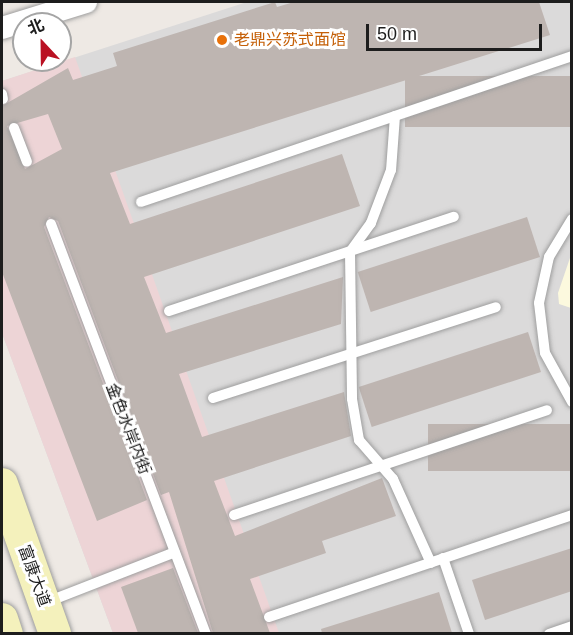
<!DOCTYPE html>
<html>
<head>
<meta charset="utf-8">
<style>
	body { margin:0 }
	#map { position:relative; width:573px; height:635px; overflow:hidden; background:#eee9e4; font-family:Arial,"Noto Sans SC",sans-serif }
	div>[style] { position:absolute }
	.residential>* { inset:0; background:#dbdada }
	.commercial>* { inset:0; background:#edd4d6 }
	.education>* { inset:0; background:#fcf9de }
	.building>* { inset:0; background:#beb5b1; transform-origin:0 0 }
	.roads { filter:drop-shadow(0 0 2px #9e9e9e) drop-shadow(0 0 2px #9e9e9e) }
	.lane>* { height:10px; margin:-5px; padding:0 5px; transform-origin:5px; border-radius:5px; background:#fff }
	.street>* { height:22px; margin:-11px; padding:0 11px; transform-origin:11px; border-radius:11px; background:#fff }
	.secondary>* { height:32px; margin:-16px; padding:0 16px; transform-origin:16px; border-radius:16px; background:#f4f1bc }
	.dots>* { width:16px; height:16px; translate:-50% -50%; box-sizing:border-box; border:3px solid #fff; border-radius:50% }
	span { translate:-50% -50%; white-space:nowrap; text-align:center; line-height:1.15; -webkit-text-stroke:6px #fff; paint-order:stroke }
	.food-label { font-size:16px; color:#c56008 }
	.left { translate:0 -50%; text-align:left }
	.street-label { font-size:16px; color:#1d1d1d }
	.frame { position:absolute; inset:0; border:3px solid #1d1d1d; pointer-events:none }
	.north { position:absolute; left:12px; top:12px; width:60px; height:60px; box-sizing:border-box; background:#fff; border:2px solid #a5a5a5; border-radius:50%; rotate:338deg; font-size:16px; font-weight:700; line-height:24px; text-align:center; color:#1d1d1d }
	.north::after { content:''; display:block; margin:auto; width:21px; height:27px; background:#ba1123; clip-path:polygon(50% 0,100% 100%,50% 72%,0 100%) }
	.scale { position:absolute; left:366px; top:24px; width:176px; height:27px; box-sizing:border-box; border:3px solid #1d1d1d; border-top:0; padding-left:8px; font-size:18px; line-height:21px; white-space:nowrap; color:#1d1d1d; -webkit-text-stroke:4px #fff; paint-order:stroke }
</style>
</head>
<body>
<div id="map">
	<div class="residential">
		<div style="clip-path:polygon(247px 2px,571px 2px,571px 633px,113px 633px,2px 333px,2px 81px)"></div>
	</div>
	<div class="commercial">
		<div style="clip-path:polygon(75px 57px,279px 633px,113px 633px,2px 333px,2px 81px)"></div>
	</div>
	<div class="education">
		<div style="clip-path:polygon(571px 255px,571px 308px,559px 304px,558px 293px)"></div>
	</div>
	<div class="building">
		<div style="clip-path:polygon(evenodd,275px 2px,277px 7px,294px 2px,539px 2px,550px 35px,110px 173px,130px 224px,342px 154px,360px 206px,144px 277px,166px 333px,343px 277px,341px 324px,179px 374px,202px 437px,344px 392px,351px 436px,214px 481px,235px 536px,382px 478px,396px 516px,322px 541px,326px 553px,250px 579px,270px 633px,213px 633px,169px 492px,161px 495px,58px 221px,49px 217px,44px 227px,147px 500px,97px 521px,2px 272px,2px 106px,68px 68px,73px 80px,117px 66px,113px 53px,275px 2px,48px 114px,62px 149px,25px 169px,7px 126px,48px 114px)"></div>
		<div style="left:572px;top:76px;width:51px;height:167px;rotate:90deg"></div>
		<div style="left:527px;top:217px;width:42px;height:178px;rotate:72deg"></div>
		<div style="left:528px;top:332px;width:42px;height:178px;rotate:72deg"></div>
		<div style="left:572px;top:424px;width:47px;height:144px;rotate:90deg"></div>
		<div style="clip-path:polygon(572px 548px,572px 591px,485px 620px,472px 580px)"></div>
		<div style="clip-path:polygon(173px 568px,198px 633px,138px 633px,121px 587px)"></div>
		<div style="clip-path:polygon(439px 592px,452px 633px,322px 633px,321px 629px)"></div>
	</div>
	<div class="roads">
		<div class="lane">
			<div style="left:2px;top:94px;width:5px;rotate:79deg"></div>
			<div style="left:395px;top:116px;width:54px;rotate:94.2deg"></div>
			<div style="left:391px;top:170px;width:57px;rotate:110.7deg"></div>
			<div style="left:371px;top:223px;width:36px;rotate:126deg"></div>
			<div style="left:350px;top:252px;width:147px;rotate:89.2deg"></div>
			<div style="left:352px;top:399px;width:42px;rotate:80.3deg"></div>
			<div style="left:359px;top:440px;width:52px;rotate:48.9deg"></div>
			<div style="left:393px;top:479px;width:92px;rotate:65.7deg"></div>
			<div style="left:14px;top:128px;width:36px;rotate:69deg"></div>
			<div style="left:141px;top:202px;width:455px;rotate:-18.7deg"></div>
			<div style="left:572px;top:219px;width:44px;rotate:121.2deg"></div>
			<div style="left:549px;top:257px;width:47px;rotate:102.3deg"></div>
			<div style="left:539px;top:303px;width:50px;rotate:83.2deg"></div>
			<div style="left:545px;top:353px;width:56px;rotate:61.1deg"></div>
			<div style="left:51px;top:224px;width:438px;rotate:69.3deg"></div>
			<div style="left:169px;top:311px;width:300px;rotate:-18.3deg"></div>
			<div style="left:213px;top:398px;width:297px;rotate:-17.8deg"></div>
			<div style="left:234px;top:515px;width:330px;rotate:-18.5deg"></div>
			<div style="left:443px;top:558px;width:80px;rotate:71.1deg"></div>
			<div style="left:47px;top:602px;width:137px;rotate:-21.3deg"></div>
			<div style="left:269px;top:617px;width:320px;rotate:-18.6deg"></div>
			<div style="left:549px;top:634px;width:24px;rotate:-19deg"></div>
		</div>
		<div class="street">
			<div style="left:2px;top:28px;width:88px;rotate:-17.2deg"></div>
		</div>
		<div class="secondary">
			<div style="left:2px;top:484px;width:159px;rotate:70.5deg"></div>
			<div style="left:2px;top:619px;width:16px;rotate:72deg"></div>
		</div>
	</div>
	<div class="dots">
		<div style="left:222px;top:40px;background:#e8710a"></div>
	</div>
	<div class="food-label">
		<span class="left" style="left:234px;top:40px">老鼎兴苏式面馆</span>
	</div>
	<div class="street-label">
		<span style="left:128px;top:429px;rotate:69deg">金色水岸内街</span>
		<span style="left:34px;top:576px;rotate:70deg">富康大道</span>
	</div>
	<div class="frame"></div>
	<div class="north">北</div>
	<div class="scale">50 m</div>
</div>
</body>
</html>
